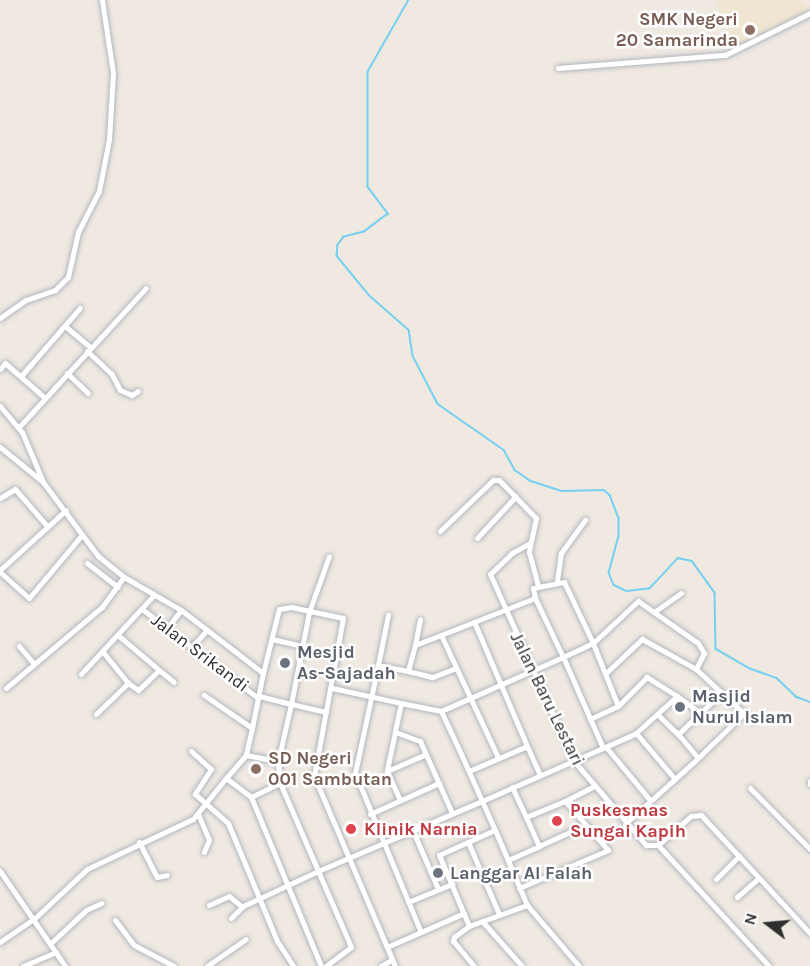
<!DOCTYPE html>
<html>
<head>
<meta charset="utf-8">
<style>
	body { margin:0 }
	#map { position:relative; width:810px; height:966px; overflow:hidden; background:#efe9e1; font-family:Karla,sans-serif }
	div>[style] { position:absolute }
	.education>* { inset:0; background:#f0e6d1 }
	.stream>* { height:1.5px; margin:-0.75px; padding:0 0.75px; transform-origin:0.75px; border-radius:0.75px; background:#75cff0 }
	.roads { filter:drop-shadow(0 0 2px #b4b7c1) drop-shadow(0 0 2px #b4b7c1) }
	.street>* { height:5px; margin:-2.5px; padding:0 2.5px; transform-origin:2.5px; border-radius:2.5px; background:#fff }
	.dots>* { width:16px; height:16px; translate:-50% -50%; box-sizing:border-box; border:3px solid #fff; border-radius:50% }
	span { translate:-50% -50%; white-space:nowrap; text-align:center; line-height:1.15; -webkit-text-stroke:5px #fff; paint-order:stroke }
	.education-label { font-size:18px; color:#785e54; font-weight:700 }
	.right { translate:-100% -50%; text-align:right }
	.left { translate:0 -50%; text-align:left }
	.street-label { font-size:18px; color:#2e2e2e }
	.worship-label { font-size:18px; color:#5b616d; font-weight:700 }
	.health-label { font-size:18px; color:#be3a42; font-weight:700 }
	.north { position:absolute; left:738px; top:894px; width:60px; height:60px; -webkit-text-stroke:4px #fff; paint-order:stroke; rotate:286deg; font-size:16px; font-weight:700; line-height:24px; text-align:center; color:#2e2e2e }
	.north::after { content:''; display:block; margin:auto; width:21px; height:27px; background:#2e2e2e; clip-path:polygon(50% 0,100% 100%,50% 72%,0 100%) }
</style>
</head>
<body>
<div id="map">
	<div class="education">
		<div style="clip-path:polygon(716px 0,802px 0,809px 11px,735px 49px)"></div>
	</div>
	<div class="stream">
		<div style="left:409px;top:0;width:83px;rotate:119.7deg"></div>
		<div style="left:368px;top:72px;width:115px;rotate:90deg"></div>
		<div style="left:368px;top:187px;width:34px;rotate:53deg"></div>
		<div style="left:388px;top:214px;width:30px;rotate:143deg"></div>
		<div style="left:364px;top:232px;width:21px;rotate:166deg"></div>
		<div style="left:344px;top:237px;width:10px;rotate:127deg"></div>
		<div style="left:338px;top:245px;width:11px;rotate:95deg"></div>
		<div style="left:337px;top:256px;width:50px;rotate:50.6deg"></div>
		<div style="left:369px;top:295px;width:53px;rotate:41.2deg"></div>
		<div style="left:409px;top:330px;width:26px;rotate:81deg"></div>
		<div style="left:413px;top:356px;width:54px;rotate:62.5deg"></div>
		<div style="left:438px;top:404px;width:80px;rotate:34.9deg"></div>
		<div style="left:504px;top:450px;width:23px;rotate:61deg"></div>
		<div style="left:515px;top:470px;width:19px;rotate:35deg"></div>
		<div style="left:531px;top:481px;width:32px;rotate:18deg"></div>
		<div style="left:561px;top:491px;width:43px;rotate:-1.3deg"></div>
		<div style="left:604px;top:490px;width:8px;rotate:40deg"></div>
		<div style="left:610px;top:495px;width:25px;rotate:69deg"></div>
		<div style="left:619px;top:518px;width:18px;rotate:90deg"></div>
		<div style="left:619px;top:536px;width:38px;rotate:105deg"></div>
		<div style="left:609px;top:573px;width:13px;rotate:67deg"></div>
		<div style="left:614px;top:585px;width:14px;rotate:25deg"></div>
		<div style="left:627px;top:591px;width:23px;rotate:-7deg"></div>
		<div style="left:650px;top:588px;width:41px;rotate:-47deg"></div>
		<div style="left:678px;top:558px;width:14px;rotate:12deg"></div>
		<div style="left:692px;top:561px;width:39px;rotate:54deg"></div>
		<div style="left:715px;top:593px;width:56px;rotate:89deg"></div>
		<div style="left:716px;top:649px;width:38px;rotate:30deg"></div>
		<div style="left:749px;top:668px;width:30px;rotate:20deg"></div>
		<div style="left:777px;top:678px;width:28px;rotate:44deg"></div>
		<div style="left:797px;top:697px;width:14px;rotate:21deg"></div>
	</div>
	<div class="roads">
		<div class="street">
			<div style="left:558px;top:68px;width:168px;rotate:-4.5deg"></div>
			<div style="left:725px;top:55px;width:95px;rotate:-26.3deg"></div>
			<div style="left:0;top:318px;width:32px;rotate:-35deg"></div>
			<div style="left:26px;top:300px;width:31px;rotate:-19deg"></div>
			<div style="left:55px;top:290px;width:18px;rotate:-45deg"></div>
			<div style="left:68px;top:277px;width:46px;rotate:-77.5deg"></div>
			<div style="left:78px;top:232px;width:46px;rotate:-62.9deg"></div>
			<div style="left:99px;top:191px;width:53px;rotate:-79.1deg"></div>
			<div style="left:109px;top:139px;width:66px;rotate:-86.5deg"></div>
			<div style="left:113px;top:73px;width:74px;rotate:-98.6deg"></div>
			<div style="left:65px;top:326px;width:33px;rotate:40deg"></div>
			<div style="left:87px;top:351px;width:33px;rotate:43deg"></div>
			<div style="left:111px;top:373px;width:19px;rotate:62deg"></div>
			<div style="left:120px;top:390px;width:13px;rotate:23deg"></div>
			<div style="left:132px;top:395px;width:7px;rotate:-34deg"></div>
			<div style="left:0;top:369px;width:8px;rotate:-50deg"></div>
			<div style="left:5px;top:363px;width:53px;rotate:41.2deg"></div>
			<div style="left:67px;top:373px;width:29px;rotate:44deg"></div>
			<div style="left:21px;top:376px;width:90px;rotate:-49.1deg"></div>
			<div style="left:0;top:406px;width:34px;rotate:50deg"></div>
			<div style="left:22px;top:432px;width:54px;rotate:67.2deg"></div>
			<div style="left:43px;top:482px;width:92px;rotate:53.4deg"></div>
			<div style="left:98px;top:556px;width:33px;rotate:39deg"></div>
			<div style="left:124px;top:577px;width:66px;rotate:30.1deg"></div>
			<div style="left:181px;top:610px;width:103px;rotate:37.5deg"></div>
			<div style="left:263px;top:673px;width:66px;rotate:-76deg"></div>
			<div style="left:279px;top:609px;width:12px;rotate:-9deg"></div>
			<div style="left:291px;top:607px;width:53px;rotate:11.9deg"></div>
			<div style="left:343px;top:618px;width:161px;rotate:100.4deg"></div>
			<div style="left:314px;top:776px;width:207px;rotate:66.9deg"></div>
			<div style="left:19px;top:427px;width:188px;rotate:-47.6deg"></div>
			<div style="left:0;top:447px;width:55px;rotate:39.1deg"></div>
			<div style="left:0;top:498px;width:17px;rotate:-31deg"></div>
			<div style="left:15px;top:489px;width:50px;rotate:49deg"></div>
			<div style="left:440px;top:531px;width:74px;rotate:-43.9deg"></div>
			<div style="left:493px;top:480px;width:6px"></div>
			<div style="left:499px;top:480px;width:53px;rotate:45.8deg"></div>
			<div style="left:536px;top:518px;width:35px;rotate:102deg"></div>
			<div style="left:529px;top:552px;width:34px;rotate:75deg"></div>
			<div style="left:477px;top:538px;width:57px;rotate:-47.1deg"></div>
			<div style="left:530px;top:543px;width:21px;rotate:151deg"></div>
			<div style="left:512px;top:553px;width:30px;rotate:136deg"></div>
			<div style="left:490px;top:574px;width:205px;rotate:65.8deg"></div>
			<div style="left:574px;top:761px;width:111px;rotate:49.4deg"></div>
			<div style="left:646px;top:845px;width:12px"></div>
			<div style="left:658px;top:845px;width:44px;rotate:-41.3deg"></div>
			<div style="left:691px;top:816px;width:10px;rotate:-6deg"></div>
			<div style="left:701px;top:815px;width:161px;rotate:47.3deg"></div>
			<div style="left:87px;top:563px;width:39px;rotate:38deg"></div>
			<div style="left:0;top:570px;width:89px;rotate:-42.3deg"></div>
			<div style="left:0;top:572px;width:39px;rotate:42deg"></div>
			<div style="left:29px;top:598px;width:81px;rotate:-50deg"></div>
			<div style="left:557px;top:581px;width:28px;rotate:-82deg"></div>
			<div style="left:561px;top:553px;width:41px;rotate:-54deg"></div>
			<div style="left:535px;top:598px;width:10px;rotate:-101deg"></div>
			<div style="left:533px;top:588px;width:32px;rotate:-11deg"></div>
			<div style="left:564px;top:582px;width:65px;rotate:64.6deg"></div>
			<div style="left:592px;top:641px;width:70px;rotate:68.2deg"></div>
			<div style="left:618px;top:706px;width:31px;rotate:155deg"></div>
			<div style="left:142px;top:609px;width:146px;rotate:37.5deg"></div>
			<div style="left:654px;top:612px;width:33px;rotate:-35deg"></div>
			<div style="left:167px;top:628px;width:23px;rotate:-52deg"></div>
			<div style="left:441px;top:635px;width:101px;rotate:-21.5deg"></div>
			<div style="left:535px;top:598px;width:65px;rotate:64.6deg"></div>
			<div style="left:563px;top:657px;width:33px;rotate:-25deg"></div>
			<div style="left:593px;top:643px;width:62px;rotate:-43deg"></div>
			<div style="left:638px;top:601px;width:73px;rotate:35deg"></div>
			<div style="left:698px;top:643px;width:12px;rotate:59deg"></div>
			<div style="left:704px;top:653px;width:18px;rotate:117deg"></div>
			<div style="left:119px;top:636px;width:52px;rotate:40.4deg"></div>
			<div style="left:159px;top:670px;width:29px;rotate:136deg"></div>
			<div style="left:138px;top:690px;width:12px;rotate:-145deg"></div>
			<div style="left:272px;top:639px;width:31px;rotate:13deg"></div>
			<div style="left:415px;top:645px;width:26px;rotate:-79deg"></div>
			<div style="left:19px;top:646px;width:23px;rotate:50deg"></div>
			<div style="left:192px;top:647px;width:23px;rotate:-49deg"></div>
			<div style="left:378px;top:665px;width:51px;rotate:-78.7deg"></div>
			<div style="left:456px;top:668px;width:26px;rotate:159deg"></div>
			<div style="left:432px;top:677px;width:25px;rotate:-166deg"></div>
			<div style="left:408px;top:671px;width:27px;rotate:-75deg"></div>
			<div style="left:415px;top:645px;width:28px;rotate:-21deg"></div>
			<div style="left:441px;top:635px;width:135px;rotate:65deg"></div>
			<div style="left:159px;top:670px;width:19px;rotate:39deg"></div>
			<div style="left:408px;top:671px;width:31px;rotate:-169deg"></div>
			<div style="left:378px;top:665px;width:110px;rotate:102deg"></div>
			<div style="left:355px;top:773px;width:172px;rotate:67.5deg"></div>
			<div style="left:606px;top:673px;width:50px;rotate:-43.4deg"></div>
			<div style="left:642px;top:639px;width:62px;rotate:29.1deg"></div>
			<div style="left:696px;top:669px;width:35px;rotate:43deg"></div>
			<div style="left:81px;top:674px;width:108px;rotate:-47.3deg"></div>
			<div style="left:6px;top:688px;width:126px;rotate:-40.2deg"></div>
			<div style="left:102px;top:607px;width:37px;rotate:-54deg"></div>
			<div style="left:332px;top:688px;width:71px;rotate:12.3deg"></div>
			<div style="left:204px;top:695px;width:58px;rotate:34.5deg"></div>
			<div style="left:252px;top:728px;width:56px;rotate:-78.7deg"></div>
			<div style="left:259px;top:696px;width:33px;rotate:14deg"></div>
			<div style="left:291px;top:704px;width:94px;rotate:-78.9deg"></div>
			<div style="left:309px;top:612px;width:59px;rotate:-70.3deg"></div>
			<div style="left:677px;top:696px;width:29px;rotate:36deg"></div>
			<div style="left:700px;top:713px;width:30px;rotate:-42deg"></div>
			<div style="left:722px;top:693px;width:40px;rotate:43deg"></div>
			<div style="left:441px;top:711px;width:41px;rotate:-168.7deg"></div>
			<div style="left:401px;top:703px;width:30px;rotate:102deg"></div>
			<div style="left:395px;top:732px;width:27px;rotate:20deg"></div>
			<div style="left:420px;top:741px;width:79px;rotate:66deg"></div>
			<div style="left:326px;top:712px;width:36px;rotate:-167deg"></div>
			<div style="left:291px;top:704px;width:58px;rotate:102.8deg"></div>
			<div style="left:278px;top:761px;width:22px;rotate:85deg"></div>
			<div style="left:280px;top:783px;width:96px;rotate:66.6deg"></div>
			<div style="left:318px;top:871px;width:178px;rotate:-23.1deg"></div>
			<div style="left:482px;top:801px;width:132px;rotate:-23.7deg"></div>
			<div style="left:603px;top:748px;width:99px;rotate:-113.7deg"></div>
			<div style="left:563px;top:657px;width:133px;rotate:156.1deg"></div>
			<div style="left:441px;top:711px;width:38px;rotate:65deg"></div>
			<div style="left:457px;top:745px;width:61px;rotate:65.9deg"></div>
			<div style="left:482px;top:801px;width:32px;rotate:66deg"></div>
			<div style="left:495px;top:830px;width:82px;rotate:66.9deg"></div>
			<div style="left:527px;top:905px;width:80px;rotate:49.6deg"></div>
			<div style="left:700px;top:713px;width:30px;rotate:136deg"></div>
			<div style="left:678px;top:734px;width:31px;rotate:50deg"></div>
			<div style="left:698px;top:758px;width:62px;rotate:-44.3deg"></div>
			<div style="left:96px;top:714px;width:45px;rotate:-44.1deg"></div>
			<div style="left:128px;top:683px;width:40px;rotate:-129deg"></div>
			<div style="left:657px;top:714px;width:29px;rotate:44deg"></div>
			<div style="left:252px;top:728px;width:28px;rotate:103deg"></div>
			<div style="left:246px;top:755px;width:33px;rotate:11deg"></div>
			<div style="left:395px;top:732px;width:40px;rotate:102deg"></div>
			<div style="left:387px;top:771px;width:40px;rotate:-23.4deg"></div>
			<div style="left:636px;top:733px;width:60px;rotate:49.7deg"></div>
			<div style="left:527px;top:746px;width:32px;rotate:66deg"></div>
			<div style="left:606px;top:747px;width:69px;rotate:50.3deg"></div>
			<div style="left:603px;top:748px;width:36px;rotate:-24deg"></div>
			<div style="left:636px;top:733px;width:55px;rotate:-42.1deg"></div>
			<div style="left:677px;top:696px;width:36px;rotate:-148deg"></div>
			<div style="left:647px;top:677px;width:41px;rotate:135deg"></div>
			<div style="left:191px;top:751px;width:27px;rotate:42deg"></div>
			<div style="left:211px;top:769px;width:30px;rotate:123deg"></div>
			<div style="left:195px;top:794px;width:44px;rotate:41.3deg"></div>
			<div style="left:228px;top:823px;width:128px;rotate:67.4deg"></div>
			<div style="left:277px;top:941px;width:30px;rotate:57deg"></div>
			<div style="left:246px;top:755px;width:30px;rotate:131deg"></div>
			<div style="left:226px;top:778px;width:31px;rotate:37deg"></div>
			<div style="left:251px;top:797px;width:32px;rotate:-26deg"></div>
			<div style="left:387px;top:771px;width:32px;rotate:66deg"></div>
			<div style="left:469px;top:771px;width:63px;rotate:-23.3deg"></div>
			<div style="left:527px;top:746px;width:135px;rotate:-113.1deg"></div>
			<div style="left:810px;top:781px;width:3px;rotate:90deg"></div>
			<div style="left:512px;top:787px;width:33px;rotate:65deg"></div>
			<div style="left:750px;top:788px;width:86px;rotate:45.5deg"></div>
			<div style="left:251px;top:797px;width:183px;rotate:67.5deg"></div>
			<div style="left:565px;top:801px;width:42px;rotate:157.7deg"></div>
			<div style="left:526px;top:817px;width:32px;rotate:66deg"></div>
			<div style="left:539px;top:846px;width:51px;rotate:-24.5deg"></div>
			<div style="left:198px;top:814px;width:28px;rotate:67deg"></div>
			<div style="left:209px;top:840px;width:13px;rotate:113deg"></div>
			<div style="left:370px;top:814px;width:76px;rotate:-24.2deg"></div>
			<div style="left:625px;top:824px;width:98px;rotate:-42.1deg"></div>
			<div style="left:413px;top:831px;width:63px;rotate:66.7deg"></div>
			<div style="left:139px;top:842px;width:39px;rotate:63deg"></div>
			<div style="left:157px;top:877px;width:10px;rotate:-11deg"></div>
			<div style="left:468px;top:842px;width:78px;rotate:66.7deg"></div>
			<div style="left:658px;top:845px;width:164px;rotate:47.5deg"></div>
			<div style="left:508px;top:860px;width:34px;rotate:-24deg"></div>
			<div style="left:0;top:871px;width:115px;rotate:55.6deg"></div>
			<div style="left:716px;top:879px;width:33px;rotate:-45deg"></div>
			<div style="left:519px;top:888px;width:97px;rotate:-23.1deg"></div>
			<div style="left:608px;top:850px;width:65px;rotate:-131.3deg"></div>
			<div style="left:565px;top:801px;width:33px;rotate:-27deg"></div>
			<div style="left:737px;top:897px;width:29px;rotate:-41deg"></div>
			<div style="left:408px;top:902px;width:48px;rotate:-22.2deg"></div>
			<div style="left:209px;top:905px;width:22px;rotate:-24deg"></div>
			<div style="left:229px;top:896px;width:17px;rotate:40deg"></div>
			<div style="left:231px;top:918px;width:17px;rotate:-45deg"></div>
			<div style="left:243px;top:906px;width:83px;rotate:-25deg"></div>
			<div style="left:318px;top:871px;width:83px;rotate:66.5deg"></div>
			<div style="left:351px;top:947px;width:31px;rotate:143deg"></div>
			<div style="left:115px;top:920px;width:31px;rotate:53deg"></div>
			<div style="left:134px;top:945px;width:45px;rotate:27.7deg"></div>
			<div style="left:482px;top:921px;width:60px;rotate:48.4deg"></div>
			<div style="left:469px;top:926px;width:77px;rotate:-112.9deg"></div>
			<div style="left:439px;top:855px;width:61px;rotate:-24.1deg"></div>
			<div style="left:0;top:942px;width:42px;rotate:-34.4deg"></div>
			<div style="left:35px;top:918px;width:71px;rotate:-43.3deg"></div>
			<div style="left:87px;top:869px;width:117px;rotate:-25.3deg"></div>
			<div style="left:193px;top:819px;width:53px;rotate:-51.2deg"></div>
			<div style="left:51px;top:943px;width:48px;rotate:-43.3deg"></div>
			<div style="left:86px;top:910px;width:17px;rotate:-24deg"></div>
			<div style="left:387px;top:947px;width:84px;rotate:-23.8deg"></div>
			<div style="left:23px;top:966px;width:36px;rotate:-23deg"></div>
			<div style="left:207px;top:966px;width:47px;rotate:-34.7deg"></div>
			<div style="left:381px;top:966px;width:12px;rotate:-31deg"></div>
			<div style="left:474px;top:966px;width:33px;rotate:-130deg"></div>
			<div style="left:453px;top:941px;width:4px;rotate:-76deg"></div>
			<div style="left:454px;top:937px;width:19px;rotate:-36deg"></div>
			<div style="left:469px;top:926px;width:62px;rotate:-19.9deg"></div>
		</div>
	</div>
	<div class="dots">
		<div style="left:750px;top:30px;background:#8d6e63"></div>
		<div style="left:285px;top:663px;background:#6b7280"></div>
		<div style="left:680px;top:707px;background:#6b7280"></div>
		<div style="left:256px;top:769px;background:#8d6e63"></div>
		<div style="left:557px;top:821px;background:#e0444e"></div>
		<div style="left:351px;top:829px;background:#e0444e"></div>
		<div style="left:438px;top:873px;background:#6b7280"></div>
	</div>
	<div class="education-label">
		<span class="right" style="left:738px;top:30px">SMK Negeri<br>20 Samarinda</span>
		<span class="left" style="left:268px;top:769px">SD Negeri<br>001 Sambutan</span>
	</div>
	<div class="street-label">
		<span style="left:200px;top:653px;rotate:37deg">Jalan Srikandi</span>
		<span style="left:547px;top:699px;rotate:64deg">Jalan Baru Lestari</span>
	</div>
	<div class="worship-label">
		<span class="left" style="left:297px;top:663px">Mesjid<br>As-Sajadah</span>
		<span class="left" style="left:692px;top:707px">Masjid<br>Nurul Islam</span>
		<span class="left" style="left:450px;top:873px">Langgar Al Falah</span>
	</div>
	<div class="health-label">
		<span class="left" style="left:570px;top:821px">Puskesmas<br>Sungai Kapih</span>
		<span class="left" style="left:364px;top:829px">Klinik Narnia</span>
	</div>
	<div class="north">N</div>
</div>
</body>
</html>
